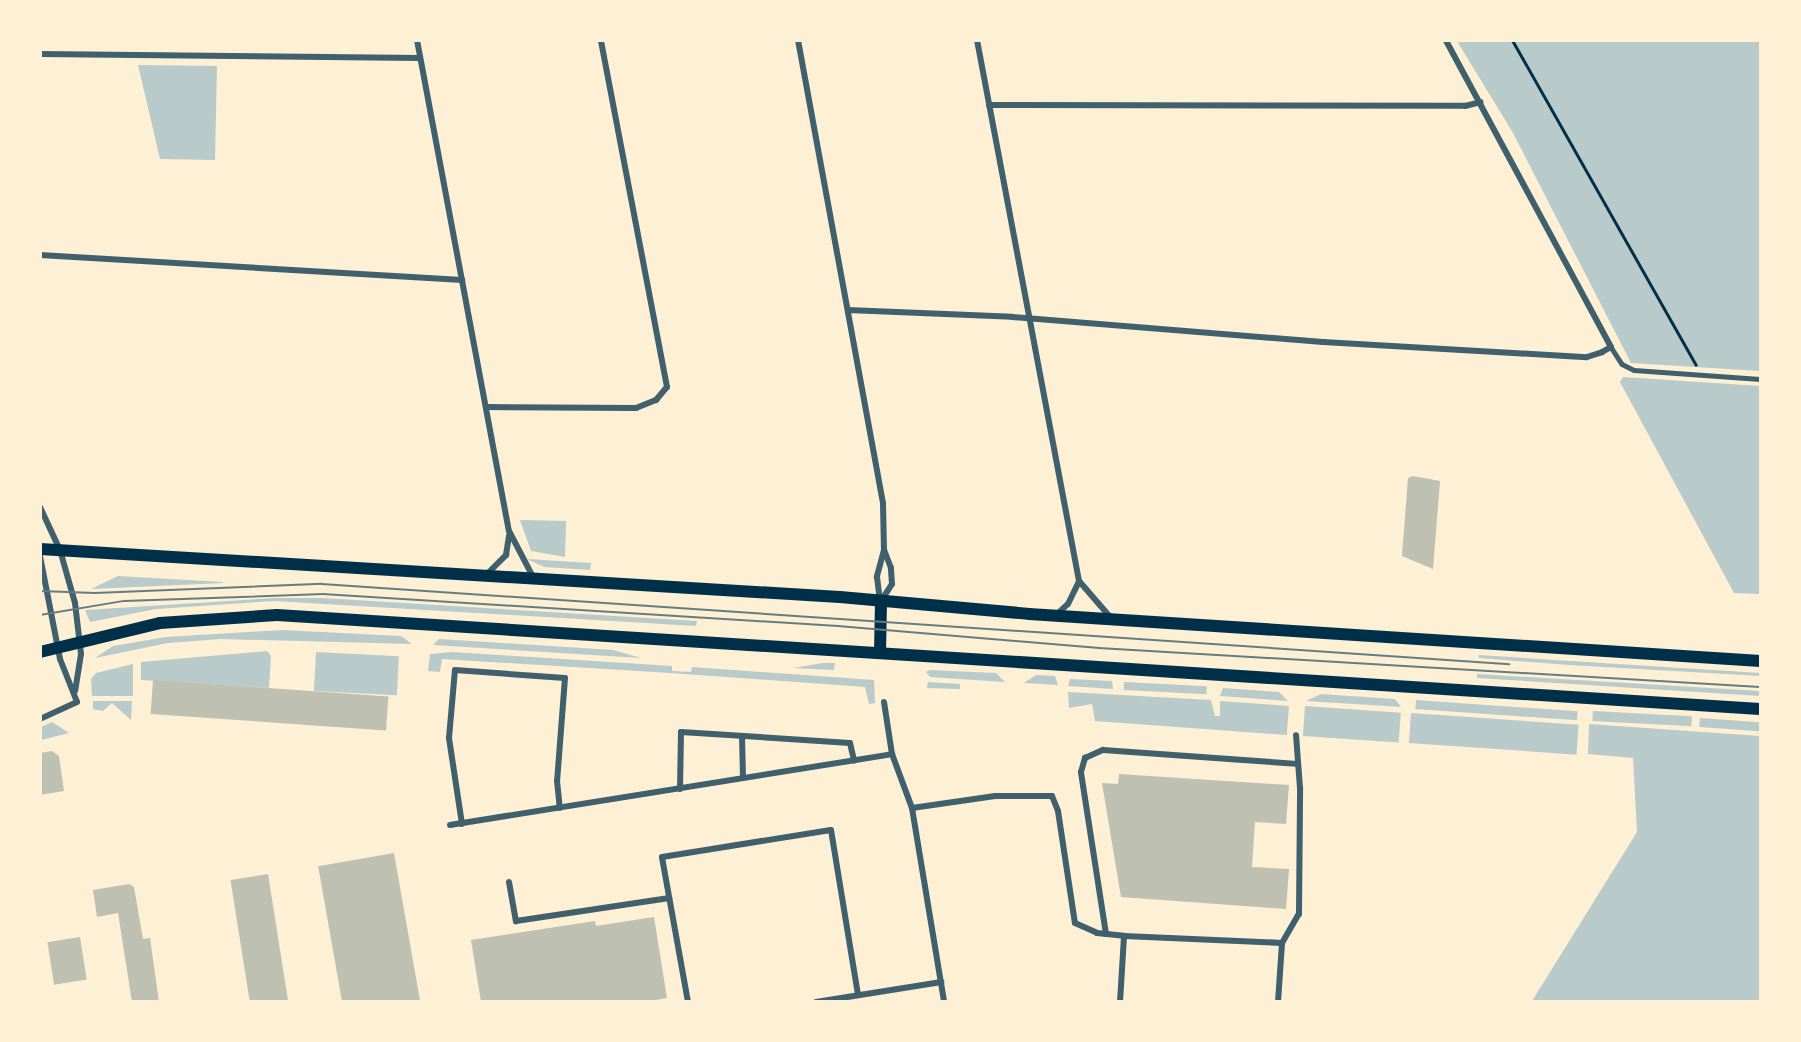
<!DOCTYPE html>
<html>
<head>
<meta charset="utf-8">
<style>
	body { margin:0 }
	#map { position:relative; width:1801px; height:1042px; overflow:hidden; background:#fdf0d5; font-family:Lato,sans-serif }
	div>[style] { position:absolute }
	.green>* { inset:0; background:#b9caca; transform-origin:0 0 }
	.building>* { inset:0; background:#bec0b2; transform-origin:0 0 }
	.path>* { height:3px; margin:-1.5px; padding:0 1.5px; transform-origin:1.5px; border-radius:1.5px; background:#003049 }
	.service>* { height:4.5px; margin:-2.25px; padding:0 2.25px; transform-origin:2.25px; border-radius:2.25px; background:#3f606c }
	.minor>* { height:6px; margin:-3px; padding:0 3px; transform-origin:3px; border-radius:3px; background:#3f606c }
	.secondary>* { height:12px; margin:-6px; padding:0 6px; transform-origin:6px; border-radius:6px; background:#003049 }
	.tram>* { height:1.5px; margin:-0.75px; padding:0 0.75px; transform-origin:0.75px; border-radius:0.75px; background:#657d81 }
	span { translate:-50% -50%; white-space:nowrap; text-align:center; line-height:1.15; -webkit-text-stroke:4.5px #fdf0d5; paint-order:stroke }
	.frame { position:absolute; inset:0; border:42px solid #fdf0d5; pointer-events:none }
</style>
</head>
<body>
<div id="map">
	<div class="green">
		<div style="clip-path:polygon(1457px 41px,1760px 41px,1760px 371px,1631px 363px,1513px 133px)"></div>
		<div style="clip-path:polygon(138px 65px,217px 66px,215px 160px,160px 159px)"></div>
		<div style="clip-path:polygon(1623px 377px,1760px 386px,1760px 594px,1734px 593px,1620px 382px)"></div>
		<div style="clip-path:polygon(520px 520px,566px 521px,565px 557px,531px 551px)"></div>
		<div style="clip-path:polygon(527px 559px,591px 563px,590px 570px,544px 567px)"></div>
		<div style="clip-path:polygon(118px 576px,223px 582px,223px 583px,91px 589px)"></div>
		<div style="clip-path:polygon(274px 598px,323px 598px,697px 621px,696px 626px,274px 601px,156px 609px,90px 622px,85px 610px)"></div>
		<div style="clip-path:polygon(283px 630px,401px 636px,412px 644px,221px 639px,168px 643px,95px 658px,113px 646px,166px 637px)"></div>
		<div style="clip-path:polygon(439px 639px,613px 650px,641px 658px,433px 645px)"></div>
		<div style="clip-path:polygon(267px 651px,271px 656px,269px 688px,141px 680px,141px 662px)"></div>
		<div style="left:316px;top:652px;width:83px;height:39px;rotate:3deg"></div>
		<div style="clip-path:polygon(453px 652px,672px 666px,672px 671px,691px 672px,692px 667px,874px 680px,875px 703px,869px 704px,865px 687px,671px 673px,442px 659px,440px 672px,428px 671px,430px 654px)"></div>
		<div style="clip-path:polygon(1479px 655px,1760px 673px,1760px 676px,1569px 665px,1479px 658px)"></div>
		<div style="clip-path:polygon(823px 663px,835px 663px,834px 670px,793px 668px)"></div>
		<div style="clip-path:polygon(133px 664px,133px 696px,92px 696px,91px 679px,96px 673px)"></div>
		<div style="clip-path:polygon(930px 670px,996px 673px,1005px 682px,930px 677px,926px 672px)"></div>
		<div style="clip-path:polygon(1477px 674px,1760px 691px,1760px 696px,1477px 678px)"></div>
		<div style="clip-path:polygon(1036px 675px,1055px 676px,1058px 685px,1024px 683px)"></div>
		<div style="clip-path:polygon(1070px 679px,1112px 681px,1113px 689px,1068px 686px)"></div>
		<div style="clip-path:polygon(928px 682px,960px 684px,960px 689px,927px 688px)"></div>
		<div style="left:1124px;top:682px;width:83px;height:8px;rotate:3deg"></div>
		<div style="clip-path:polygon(1223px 688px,1279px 692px,1288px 701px,1220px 696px)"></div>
		<div style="clip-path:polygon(1068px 692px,1211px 700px,1215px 716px,1220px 716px,1220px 701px,1289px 706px,1287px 731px,1287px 735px,1095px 721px,1092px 704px,1069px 708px)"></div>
		<div style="clip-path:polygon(1321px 694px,1395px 699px,1401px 707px,1306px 701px)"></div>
		<div style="left:1416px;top:700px;width:162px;height:9px;rotate:4deg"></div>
		<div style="clip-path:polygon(93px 701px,132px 701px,131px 720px,112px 703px,103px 711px,93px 709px)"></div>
		<div style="left:1305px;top:706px;width:96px;height:30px;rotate:4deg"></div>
		<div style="left:1593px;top:711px;width:99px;height:10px;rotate:3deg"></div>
		<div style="left:1411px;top:713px;width:168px;height:30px;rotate:4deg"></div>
		<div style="left:1700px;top:718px;width:60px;height:9px;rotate:4deg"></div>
		<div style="clip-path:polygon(52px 722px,69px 733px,41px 740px,41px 727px)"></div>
		<div style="clip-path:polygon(1589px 724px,1760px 736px,1760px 1001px,1532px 1001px,1637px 832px,1633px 758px,1588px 754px)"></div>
	</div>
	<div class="building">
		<div style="clip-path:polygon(1413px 476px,1440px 481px,1433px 569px,1402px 556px,1408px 478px)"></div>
		<div style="left:153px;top:680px;width:236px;height:34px;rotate:4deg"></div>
		<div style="clip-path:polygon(52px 751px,59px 756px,64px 791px,40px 795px,40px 753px)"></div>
		<div style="clip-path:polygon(1119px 774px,1289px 785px,1286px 824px,1255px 822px,1252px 867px,1289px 869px,1286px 909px,1121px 897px,1102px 783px,1118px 784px)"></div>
		<div style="left:394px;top:853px;width:151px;height:77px;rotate:80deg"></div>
		<div style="left:268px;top:874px;width:130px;height:38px;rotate:81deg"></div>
		<div style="clip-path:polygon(129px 884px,134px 887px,143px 939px,150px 938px,159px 1002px,132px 1002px,118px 913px,97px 917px,93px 890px)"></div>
		<div style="clip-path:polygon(654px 917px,667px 998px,645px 1002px,481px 1002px,471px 940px,595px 921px,596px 926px)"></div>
		<div style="left:80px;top:937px;width:43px;height:33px;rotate:81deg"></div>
	</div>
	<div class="path">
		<div style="left:1512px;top:40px;width:373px;rotate:60.5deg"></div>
	</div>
	<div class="service">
		<div style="left:1611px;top:347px;width:20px;rotate:57deg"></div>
		<div style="left:1622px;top:364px;width:13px;rotate:27deg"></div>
		<div style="left:1634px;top:370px;width:126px;rotate:4.1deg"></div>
	</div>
	<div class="minor">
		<div style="left:417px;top:40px;width:500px;rotate:79.4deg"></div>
		<div style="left:509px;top:531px;width:52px;rotate:62.4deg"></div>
		<div style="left:798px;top:40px;width:471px;rotate:79.6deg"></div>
		<div style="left:883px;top:503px;width:47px;rotate:88.8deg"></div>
		<div style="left:884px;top:550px;width:28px;rotate:105deg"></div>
		<div style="left:877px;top:577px;width:24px;rotate:83deg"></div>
		<div style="left:977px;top:40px;width:551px;rotate:79.32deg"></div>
		<div style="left:1079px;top:581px;width:49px;rotate:49.1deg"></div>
		<div style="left:40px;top:54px;width:380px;rotate:0.6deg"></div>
		<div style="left:989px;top:105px;width:476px;rotate:0.1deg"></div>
		<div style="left:1465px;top:106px;width:16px;rotate:-14deg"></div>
		<div style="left:40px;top:255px;width:423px;rotate:3.4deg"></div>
		<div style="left:848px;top:310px;width:164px;rotate:2.4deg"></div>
		<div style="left:1012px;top:317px;width:312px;rotate:4.6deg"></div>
		<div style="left:1323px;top:342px;width:264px;rotate:3.3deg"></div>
		<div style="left:1587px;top:357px;width:16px;rotate:-18deg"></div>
		<div style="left:1602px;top:352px;width:10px;rotate:-29deg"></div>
		<div style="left:1611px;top:347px;width:349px;rotate:-118.3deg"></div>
		<div style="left:486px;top:407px;width:150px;rotate:0.4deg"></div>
		<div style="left:636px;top:408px;width:22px;rotate:-22deg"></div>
		<div style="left:656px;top:400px;width:17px;rotate:-50deg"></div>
		<div style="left:667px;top:387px;width:353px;rotate:-100.8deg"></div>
		<div style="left:40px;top:507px;width:47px;rotate:65.1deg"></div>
		<div style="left:60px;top:550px;width:55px;rotate:74.2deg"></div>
		<div style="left:75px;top:603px;width:51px;rotate:83.3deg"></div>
		<div style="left:81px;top:654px;width:37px;rotate:99deg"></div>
		<div style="left:40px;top:556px;width:105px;rotate:79deg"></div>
		<div style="left:60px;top:659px;width:46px;rotate:68.4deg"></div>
		<div style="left:77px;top:702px;width:41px;rotate:155.3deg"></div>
		<div style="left:485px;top:576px;width:30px;rotate:-45deg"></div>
		<div style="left:506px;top:555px;width:20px;rotate:-81deg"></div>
		<div style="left:881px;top:601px;width:20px;rotate:-57deg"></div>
		<div style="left:892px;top:584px;width:16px;rotate:-94deg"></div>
		<div style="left:891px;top:568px;width:19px;rotate:-111deg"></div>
		<div style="left:1056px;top:615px;width:16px;rotate:-43deg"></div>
		<div style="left:1068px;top:604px;width:25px;rotate:-64deg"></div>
		<div style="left:884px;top:702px;width:53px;rotate:81.3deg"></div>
		<div style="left:892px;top:754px;width:58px;rotate:69.7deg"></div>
		<div style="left:912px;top:808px;width:197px;rotate:80.6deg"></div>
		<div style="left:742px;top:736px;width:42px;rotate:88.6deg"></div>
		<div style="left:680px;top:789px;width:57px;rotate:-89deg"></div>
		<div style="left:681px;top:732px;width:169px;rotate:3.7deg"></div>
		<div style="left:850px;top:743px;width:18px;rotate:77deg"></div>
		<div style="left:912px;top:808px;width:84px;rotate:-8.2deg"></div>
		<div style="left:995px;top:796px;width:57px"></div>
		<div style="left:1052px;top:796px;width:16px;rotate:68deg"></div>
		<div style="left:1058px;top:811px;width:113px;rotate:81.4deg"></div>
		<div style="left:1075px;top:923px;width:24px;rotate:24deg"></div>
		<div style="left:1097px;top:933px;width:27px;rotate:6deg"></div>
		<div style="left:1124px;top:936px;width:158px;rotate:2.5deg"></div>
		<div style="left:462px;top:824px;width:87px;rotate:-98.6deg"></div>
		<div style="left:449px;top:738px;width:68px;rotate:-85deg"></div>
		<div style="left:455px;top:670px;width:110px;rotate:4.2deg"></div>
		<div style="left:565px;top:678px;width:103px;rotate:94.4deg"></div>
		<div style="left:557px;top:781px;width:27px;rotate:84deg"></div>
		<div style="left:450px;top:825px;width:448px;rotate:-9.1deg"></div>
		<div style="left:509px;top:882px;width:40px;rotate:80deg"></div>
		<div style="left:516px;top:921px;width:155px;rotate:-8.5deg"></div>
		<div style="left:1106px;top:934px;width:164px;rotate:-98.8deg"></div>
		<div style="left:1081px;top:772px;width:15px;rotate:-74deg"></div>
		<div style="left:1085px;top:758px;width:20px;rotate:-24deg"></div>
		<div style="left:1103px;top:750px;width:194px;rotate:4.1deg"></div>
		<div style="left:688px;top:1002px;width:147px;rotate:-100.2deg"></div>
		<div style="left:662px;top:857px;width:171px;rotate:-9.1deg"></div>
		<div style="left:831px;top:830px;width:167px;rotate:80.7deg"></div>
		<div style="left:816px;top:1002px;width:127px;rotate:-9.1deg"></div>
		<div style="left:1120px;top:1002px;width:66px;rotate:-86.5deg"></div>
		<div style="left:1278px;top:1002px;width:59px;rotate:-86.1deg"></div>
		<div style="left:1282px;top:943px;width:34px;rotate:-60deg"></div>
		<div style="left:1299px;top:914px;width:126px;rotate:-89.5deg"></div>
		<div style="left:1300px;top:788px;width:53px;rotate:-94.3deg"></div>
	</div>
	<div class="secondary">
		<div style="left:40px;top:549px;width:801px;rotate:3.43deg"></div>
		<div style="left:840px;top:597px;width:190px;rotate:5.1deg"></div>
		<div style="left:1029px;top:614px;width:733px;rotate:3.68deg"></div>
		<div style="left:40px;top:652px;width:123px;rotate:-13.6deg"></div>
		<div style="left:160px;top:623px;width:117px;rotate:-3.9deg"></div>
		<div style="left:277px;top:615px;width:1486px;rotate:3.63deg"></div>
		<div style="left:880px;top:653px;width:52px;rotate:-88.9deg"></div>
	</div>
	<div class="tram">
		<div style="left:40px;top:591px;width:55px;rotate:2.1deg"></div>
		<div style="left:95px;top:593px;width:227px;rotate:-2.3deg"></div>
		<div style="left:322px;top:584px;width:1190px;rotate:3.86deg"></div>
		<div style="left:40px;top:615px;width:85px;rotate:-9.5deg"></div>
		<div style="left:124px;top:601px;width:199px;rotate:-2deg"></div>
		<div style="left:323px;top:594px;width:516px;rotate:3.56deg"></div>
		<div style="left:838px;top:626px;width:262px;rotate:4.8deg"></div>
		<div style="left:1099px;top:648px;width:662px;rotate:3.38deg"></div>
	</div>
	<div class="frame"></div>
</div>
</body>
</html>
